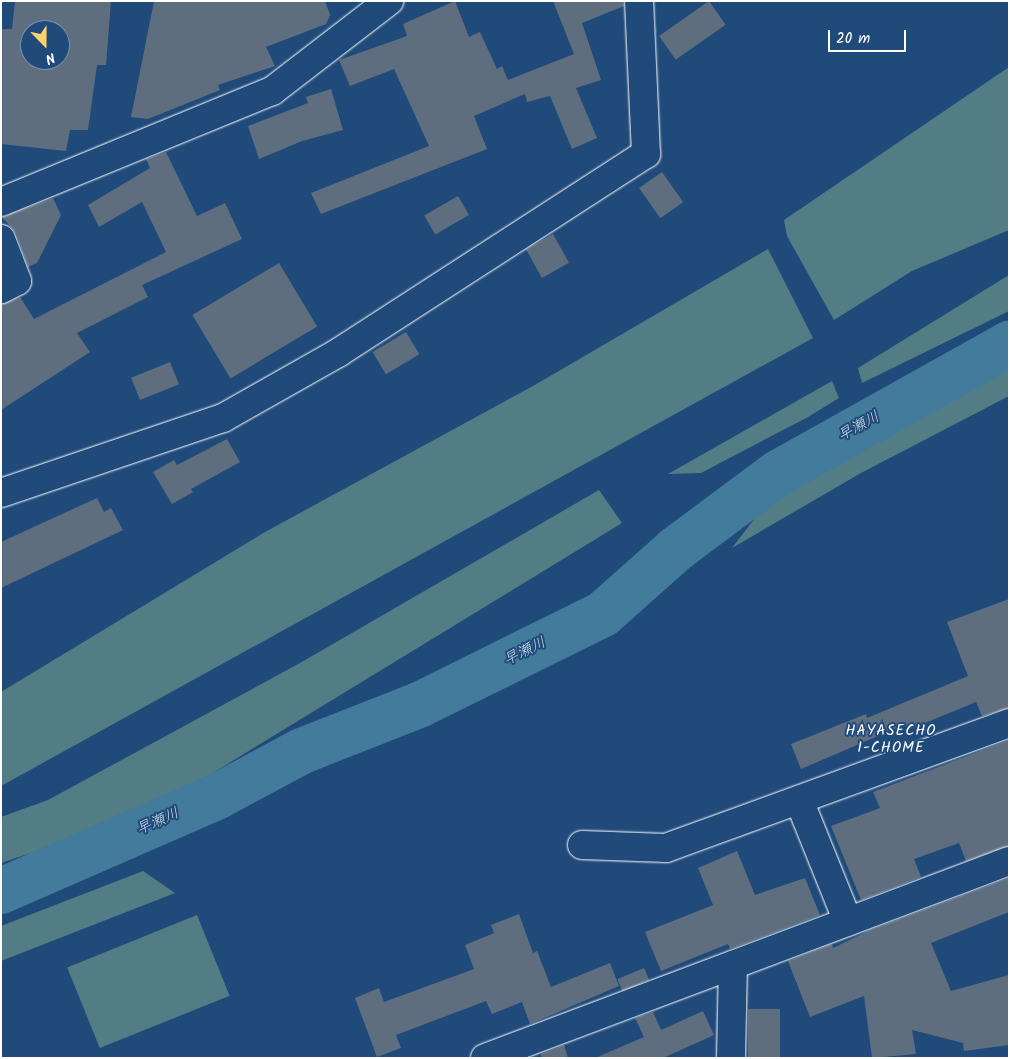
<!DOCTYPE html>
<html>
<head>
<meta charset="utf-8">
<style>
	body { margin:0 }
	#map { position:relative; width:1010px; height:1059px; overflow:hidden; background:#1f4a7a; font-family:Kalam,"Klee One",sans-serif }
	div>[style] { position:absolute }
	.green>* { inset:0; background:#527d85; transform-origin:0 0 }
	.river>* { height:46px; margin:-23px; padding:0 23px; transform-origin:23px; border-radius:23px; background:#427b9c }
	.building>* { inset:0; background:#5e6e7e; transform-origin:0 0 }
	.roads { filter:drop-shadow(0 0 1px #fff) drop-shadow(0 0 1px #fff) }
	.street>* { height:28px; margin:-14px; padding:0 14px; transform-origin:14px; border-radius:14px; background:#1f4a7a }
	span { translate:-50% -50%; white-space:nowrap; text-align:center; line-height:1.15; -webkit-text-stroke:4px #1f4a7a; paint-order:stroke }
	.water-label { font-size:15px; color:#d0dee6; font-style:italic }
	.neighbourhood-label { font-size:15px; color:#fff; letter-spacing:1px }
	.frame { position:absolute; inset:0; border:2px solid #fff; pointer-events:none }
	.north { position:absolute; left:20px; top:20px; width:50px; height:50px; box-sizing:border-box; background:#1f4a7a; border:1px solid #7992af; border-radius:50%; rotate:158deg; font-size:14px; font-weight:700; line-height:20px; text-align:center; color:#fff }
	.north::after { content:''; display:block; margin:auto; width:18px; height:22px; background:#ffd166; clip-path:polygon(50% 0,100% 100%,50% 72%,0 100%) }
	.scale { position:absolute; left:828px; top:30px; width:78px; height:22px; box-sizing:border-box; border:2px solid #fff; border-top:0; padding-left:6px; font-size:15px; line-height:18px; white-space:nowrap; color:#fff; -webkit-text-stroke:4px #1f4a7a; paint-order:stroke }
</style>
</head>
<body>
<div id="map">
	<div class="green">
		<div style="clip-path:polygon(1009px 67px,1009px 230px,912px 271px,834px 320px,787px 236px,784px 220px)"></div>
		<div style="clip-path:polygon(768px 249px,813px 338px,1px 786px,1px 692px,265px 532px,533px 386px)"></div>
		<div style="clip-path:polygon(1009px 275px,1009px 311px,862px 383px,858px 368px)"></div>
		<div style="clip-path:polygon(1009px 368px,1009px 396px,861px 473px,732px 548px,768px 501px,794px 476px)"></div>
		<div style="clip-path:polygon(832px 381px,839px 398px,808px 417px,701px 473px,668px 474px)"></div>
		<div style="clip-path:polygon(599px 490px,622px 523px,144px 815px,1px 863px,1px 817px,48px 800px,300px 663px)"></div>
		<div style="clip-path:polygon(143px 871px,175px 893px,1px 961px,1px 926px)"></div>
		<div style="left:197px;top:915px;width:87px;height:140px;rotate:68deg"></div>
	</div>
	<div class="river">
		<div style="left:1px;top:891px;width:237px;rotate:-23.6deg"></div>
		<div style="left:218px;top:796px;width:95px;rotate:-28.2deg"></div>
		<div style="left:302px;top:751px;width:126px;rotate:-21.5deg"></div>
		<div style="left:419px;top:705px;width:205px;rotate:-26.3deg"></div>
		<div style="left:603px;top:614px;width:98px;rotate:-41.7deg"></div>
		<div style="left:676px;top:549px;width:127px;rotate:-36.7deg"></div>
		<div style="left:778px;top:473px;width:265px;rotate:-29.2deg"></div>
	</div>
	<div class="building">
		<div style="clip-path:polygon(evenodd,15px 1px,111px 1px,106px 65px,97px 65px,88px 130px,70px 130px,66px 151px,1px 144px,1px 29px,12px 29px,15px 1px,30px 30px,60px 30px,60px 60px,30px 60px,30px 30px)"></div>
		<div style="clip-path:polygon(154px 1px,325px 1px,330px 15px,326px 24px,266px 47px,275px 66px,218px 85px,220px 90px,148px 119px,131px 117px)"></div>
		<div style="clip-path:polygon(455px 1px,469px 37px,480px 32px,497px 69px,502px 66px,508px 80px,574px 54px,553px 1px,623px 1px,624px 6px,582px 23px,601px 80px,576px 88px,597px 138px,572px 149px,550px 96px,527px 102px,525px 94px,474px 116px,487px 149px,321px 214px,311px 193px,429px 146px,394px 69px,350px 86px,339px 60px,407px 36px,403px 24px)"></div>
		<div style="left:709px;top:1px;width:29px;height:61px;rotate:55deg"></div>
		<div style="clip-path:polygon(331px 89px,343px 130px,302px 141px,259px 159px,248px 126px,308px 103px,306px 97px)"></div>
		<div style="clip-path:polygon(166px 152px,197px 216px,225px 203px,242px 239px,142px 285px,148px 297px,77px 333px,90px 352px,1px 410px,1px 304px,20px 297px,34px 319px,166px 252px,142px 202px,99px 227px,88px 205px,150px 168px,146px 159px)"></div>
		<div style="left:662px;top:172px;width:37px;height:28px;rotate:55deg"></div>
		<div style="left:458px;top:196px;width:22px;height:39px;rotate:60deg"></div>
		<div style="clip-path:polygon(53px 198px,61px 215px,37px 263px,28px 267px,16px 233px,2px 217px)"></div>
		<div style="left:553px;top:234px;width:33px;height:31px;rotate:61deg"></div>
		<div style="left:279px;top:263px;width:74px;height:101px;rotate:59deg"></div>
		<div style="left:406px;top:332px;width:26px;height:39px;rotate:59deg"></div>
		<div style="left:170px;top:362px;width:24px;height:42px;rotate:68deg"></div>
		<div style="clip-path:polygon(227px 439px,240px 462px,191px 489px,193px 492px,172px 504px,153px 472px,174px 460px,177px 465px)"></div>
		<div style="clip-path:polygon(97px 498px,104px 512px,111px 508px,123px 530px,1px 588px,1px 542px)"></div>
		<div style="clip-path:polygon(1009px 599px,1009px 708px,982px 716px,976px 702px,908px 730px,906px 724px,801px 769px,791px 744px,866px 714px,867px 718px,968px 676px,947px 622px)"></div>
		<div style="clip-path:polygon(1009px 740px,1009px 846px,966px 861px,959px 843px,914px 859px,921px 877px,861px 900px,831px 826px,880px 808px,873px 792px)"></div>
		<div style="clip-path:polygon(737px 851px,755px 895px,805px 878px,820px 915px,730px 949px,728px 944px,661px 971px,645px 932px,713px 905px,698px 868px)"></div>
		<div style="clip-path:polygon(1009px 878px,1009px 912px,931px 943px,951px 991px,1009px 975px,1009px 1045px,964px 1051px,963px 1043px,912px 1030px,916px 1054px,872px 1058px,864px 996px,810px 1017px,788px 961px,832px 944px,833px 948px,870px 930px)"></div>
		<div style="clip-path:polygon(519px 914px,533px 953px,537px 951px,551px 987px,610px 963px,619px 986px,530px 1024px,522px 1002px,492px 1014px,486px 1001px,396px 1035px,401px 1048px,377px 1057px,355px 998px,379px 988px,384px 1002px,474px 969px,465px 945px,494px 933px,491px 925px)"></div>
		<div style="left:644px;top:968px;width:13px;height:29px;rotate:67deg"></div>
		<div style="left:748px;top:1009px;width:32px;height:49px"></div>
		<div style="clip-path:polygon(703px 1011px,714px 1035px,663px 1058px,595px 1058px,644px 1037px,635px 1018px,653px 1012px,661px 1030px)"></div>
		<div style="clip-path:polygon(564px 1045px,568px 1058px,542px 1058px,541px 1054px)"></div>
	</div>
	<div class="roads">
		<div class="street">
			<div style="left:1px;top:202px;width:293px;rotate:-22.3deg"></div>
			<div style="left:272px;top:91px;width:148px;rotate:-37.6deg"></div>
			<div style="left:1px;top:239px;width:45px;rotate:69.1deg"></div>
			<div style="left:17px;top:281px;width:18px;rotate:153deg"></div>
			<div style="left:1px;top:493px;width:234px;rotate:-18.7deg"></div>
			<div style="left:223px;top:418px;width:132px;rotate:-29.5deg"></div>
			<div style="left:338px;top:353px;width:367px;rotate:-32.9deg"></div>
			<div style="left:646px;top:154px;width:153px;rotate:-92.6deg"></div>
			<div style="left:799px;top:800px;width:131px;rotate:68.1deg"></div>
			<div style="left:582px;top:845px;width:84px;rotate:2deg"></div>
			<div style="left:666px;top:848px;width:365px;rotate:-20deg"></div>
			<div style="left:485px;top:1058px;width:560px;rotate:-20.6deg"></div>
			<div style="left:731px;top:1058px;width:93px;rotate:-88.8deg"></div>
		</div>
	</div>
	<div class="water-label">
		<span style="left:859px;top:427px;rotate:-29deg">早瀬川</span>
		<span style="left:525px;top:652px;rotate:-26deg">早瀬川</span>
		<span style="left:158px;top:822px;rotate:-24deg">早瀬川</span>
	</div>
	<div class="neighbourhood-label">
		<span style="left:891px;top:740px">HAYASECHO<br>1-CHOME</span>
	</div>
	<div class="frame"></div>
	<div class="north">N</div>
	<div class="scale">20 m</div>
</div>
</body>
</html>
